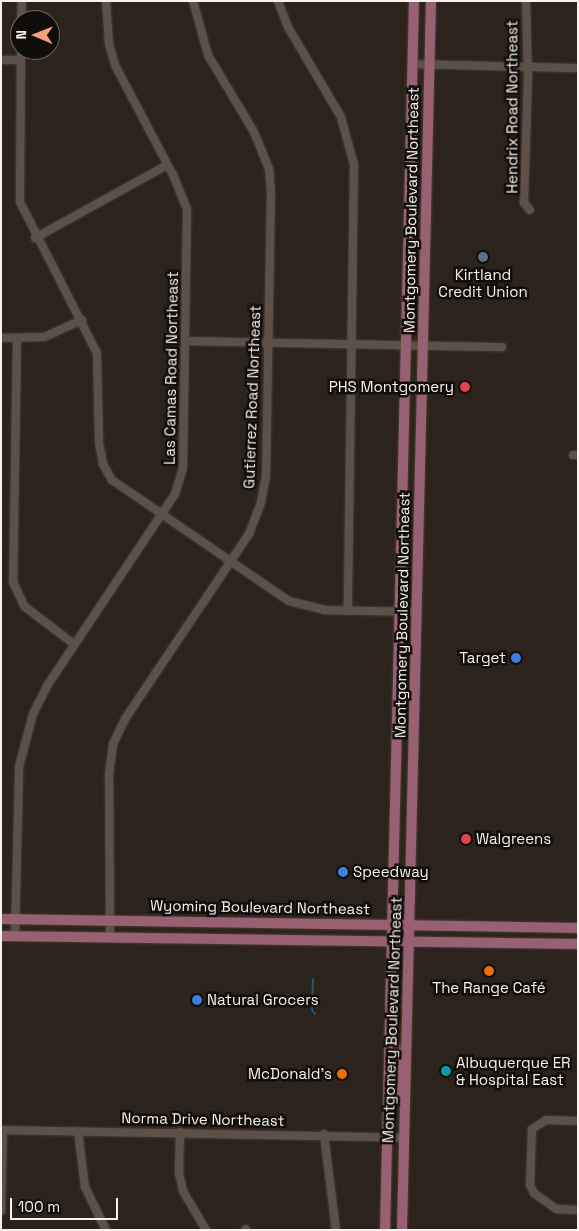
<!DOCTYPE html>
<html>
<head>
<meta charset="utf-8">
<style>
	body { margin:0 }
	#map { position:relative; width:579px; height:1231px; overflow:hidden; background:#2c231c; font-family:"Space Grotesk",sans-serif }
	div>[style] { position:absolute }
	.stream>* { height:2px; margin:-1px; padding:0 1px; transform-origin:1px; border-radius:1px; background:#1a5b7c }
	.roads { filter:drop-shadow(0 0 1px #473e39) drop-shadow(0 0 1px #473e39) }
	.minor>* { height:8px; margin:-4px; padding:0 4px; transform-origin:4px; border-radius:4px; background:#5c5149 }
	.major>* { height:10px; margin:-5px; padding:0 5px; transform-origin:5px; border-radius:5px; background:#995f72 }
	.dots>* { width:14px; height:14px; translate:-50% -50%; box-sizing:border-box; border:2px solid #110d0a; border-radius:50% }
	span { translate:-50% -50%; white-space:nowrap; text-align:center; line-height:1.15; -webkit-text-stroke:5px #110d0a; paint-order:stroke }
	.street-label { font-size:15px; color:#f8f1ec }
	.poi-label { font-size:15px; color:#f8f1ec }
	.right { translate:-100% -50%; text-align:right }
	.left { translate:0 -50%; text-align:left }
	.frame { position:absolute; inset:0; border:2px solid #f8f1ec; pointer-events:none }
	.north { position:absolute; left:10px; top:10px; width:50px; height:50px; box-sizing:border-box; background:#110d0a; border:1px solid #6d6864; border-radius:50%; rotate:271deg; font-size:14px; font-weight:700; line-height:20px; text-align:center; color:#f8f1ec }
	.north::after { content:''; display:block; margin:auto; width:18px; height:22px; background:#f1a17b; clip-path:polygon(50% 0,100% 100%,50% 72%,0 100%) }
	.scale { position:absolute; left:10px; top:1198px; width:108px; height:22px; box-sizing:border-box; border:2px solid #f8f1ec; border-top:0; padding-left:6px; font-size:15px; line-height:18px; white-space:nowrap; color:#f8f1ec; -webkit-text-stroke:4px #110d0a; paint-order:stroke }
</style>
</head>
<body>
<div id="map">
	<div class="stream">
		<div style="left:313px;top:979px;width:31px;rotate:92deg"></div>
		<div style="left:312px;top:1010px;width:5px;rotate:53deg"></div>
	</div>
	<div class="roads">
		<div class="minor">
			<div style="left:278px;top:1px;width:28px;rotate:69deg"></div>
			<div style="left:288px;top:27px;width:104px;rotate:59.5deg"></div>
			<div style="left:341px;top:117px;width:50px;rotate:74.8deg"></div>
			<div style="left:354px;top:165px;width:446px;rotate:90.8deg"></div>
			<div style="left:526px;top:1px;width:76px;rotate:88.5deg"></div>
			<div style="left:528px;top:77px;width:126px;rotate:91.8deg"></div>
			<div style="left:524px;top:203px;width:9px;rotate:49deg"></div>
			<div style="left:21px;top:20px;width:19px;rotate:-87deg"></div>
			<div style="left:21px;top:50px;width:152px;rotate:90.4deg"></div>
			<div style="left:20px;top:202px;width:169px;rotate:63deg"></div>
			<div style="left:97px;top:353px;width:90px;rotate:88.7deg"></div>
			<div style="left:99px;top:443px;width:21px;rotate:79deg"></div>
			<div style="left:103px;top:464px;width:18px;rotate:61deg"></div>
			<div style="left:112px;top:480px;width:214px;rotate:34.4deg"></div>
			<div style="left:289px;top:601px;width:36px;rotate:14deg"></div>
			<div style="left:324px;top:610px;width:93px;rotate:1.2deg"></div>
			<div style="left:1px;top:60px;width:19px"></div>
			<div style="left:412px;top:64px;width:166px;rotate:1.4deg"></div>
			<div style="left:35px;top:238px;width:151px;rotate:-28.9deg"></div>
			<div style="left:1px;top:338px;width:43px;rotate:-1.3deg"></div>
			<div style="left:44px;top:337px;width:42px;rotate:-24.1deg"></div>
			<div style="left:17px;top:339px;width:243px;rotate:90.9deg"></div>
			<div style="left:13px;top:582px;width:26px;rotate:65deg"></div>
			<div style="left:24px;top:606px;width:64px;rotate:37.4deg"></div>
			<div style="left:186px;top:341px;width:316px;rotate:1.1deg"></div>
			<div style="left:573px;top:455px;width:5px"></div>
			<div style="left:15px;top:936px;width:169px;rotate:-88.6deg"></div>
			<div style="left:19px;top:767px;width:55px;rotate:-75.2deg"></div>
			<div style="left:33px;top:714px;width:31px;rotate:-63deg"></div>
			<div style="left:47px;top:686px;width:231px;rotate:-56.3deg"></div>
			<div style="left:175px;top:494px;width:28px;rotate:-73deg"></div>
			<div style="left:183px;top:467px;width:258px;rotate:-89.1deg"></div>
			<div style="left:187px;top:209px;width:37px;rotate:-112deg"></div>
			<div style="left:173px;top:175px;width:124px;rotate:-117.8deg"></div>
			<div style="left:115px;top:65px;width:22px;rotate:-106deg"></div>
			<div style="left:109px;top:44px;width:43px;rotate:-94deg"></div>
			<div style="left:110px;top:938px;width:164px;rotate:-90.3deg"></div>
			<div style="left:109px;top:774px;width:30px;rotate:-82deg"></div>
			<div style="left:113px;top:744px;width:28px;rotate:-64deg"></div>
			<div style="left:125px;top:719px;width:223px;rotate:-56.2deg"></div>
			<div style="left:249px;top:534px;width:34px;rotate:-69deg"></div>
			<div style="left:261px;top:502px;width:25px;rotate:-79deg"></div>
			<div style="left:266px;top:477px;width:282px;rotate:-89deg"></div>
			<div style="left:271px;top:195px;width:26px;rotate:-94deg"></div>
			<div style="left:269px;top:169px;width:40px;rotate:-112deg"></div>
			<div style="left:254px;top:132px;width:90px;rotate:-120.9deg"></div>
			<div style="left:208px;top:55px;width:56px;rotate:-105.5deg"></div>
			<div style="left:578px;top:1121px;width:32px;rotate:-178deg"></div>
			<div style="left:546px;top:1120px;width:17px;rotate:147deg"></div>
			<div style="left:532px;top:1129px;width:56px;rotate:92deg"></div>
			<div style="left:530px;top:1185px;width:9px;rotate:63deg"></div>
			<div style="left:534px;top:1193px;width:27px;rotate:36deg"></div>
			<div style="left:556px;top:1209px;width:22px;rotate:3deg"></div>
			<div style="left:78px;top:1131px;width:56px;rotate:82.9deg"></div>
			<div style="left:85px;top:1187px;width:48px;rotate:64deg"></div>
			<div style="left:180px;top:1132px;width:41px;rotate:91.4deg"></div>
			<div style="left:179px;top:1173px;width:18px;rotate:77deg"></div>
			<div style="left:183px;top:1191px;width:45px;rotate:59.5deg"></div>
			<div style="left:324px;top:1134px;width:97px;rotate:82.9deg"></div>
			<div style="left:1px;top:1211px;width:81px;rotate:-88.6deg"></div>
			<div style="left:3px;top:1130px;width:401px;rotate:1.1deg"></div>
			<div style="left:245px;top:1230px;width:1px;rotate:-45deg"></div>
		</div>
		<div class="major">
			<div style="left:1px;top:919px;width:577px;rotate:0.89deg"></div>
			<div style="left:1px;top:936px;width:577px;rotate:0.79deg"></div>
			<div style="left:390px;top:1034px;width:19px;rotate:69deg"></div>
			<div style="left:397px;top:1052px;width:23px;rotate:90deg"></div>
			<div style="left:397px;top:1075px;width:20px;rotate:79deg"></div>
			<div style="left:385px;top:1230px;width:1229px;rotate:-88.65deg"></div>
			<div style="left:402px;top:1230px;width:1229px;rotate:-88.65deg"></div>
		</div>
	</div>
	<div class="dots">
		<div style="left:483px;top:257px;background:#5c6f8a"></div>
		<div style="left:465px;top:387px;background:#e0444e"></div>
		<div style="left:516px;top:658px;background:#3f7fe0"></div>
		<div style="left:466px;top:839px;background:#e0444e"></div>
		<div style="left:343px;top:872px;background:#3f7fe0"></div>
		<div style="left:489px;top:971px;background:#e8710a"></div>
		<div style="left:197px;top:1000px;background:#3f7fe0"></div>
		<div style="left:446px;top:1071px;background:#0f9aa8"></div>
		<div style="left:342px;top:1074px;background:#e8710a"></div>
	</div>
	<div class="street-label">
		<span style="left:512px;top:107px;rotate:-90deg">Hendrix Road Northeast</span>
		<span style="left:411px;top:210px;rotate:-89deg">Montgomery Boulevard Northeast</span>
		<span style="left:171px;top:368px;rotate:-89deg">Las Camas Road Northeast</span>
		<span style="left:252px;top:397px;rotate:-88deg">Gutierrez Road Northeast</span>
		<span style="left:402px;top:615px;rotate:-89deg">Montgomery Boulevard Northeast</span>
		<span style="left:260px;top:907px;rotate:1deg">Wyoming Boulevard Northeast</span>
		<span style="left:392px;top:1020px;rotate:-88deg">Montgomery Boulevard Northeast</span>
		<span style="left:203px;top:1119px;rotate:1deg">Norma Drive Northeast</span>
	</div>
	<div class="poi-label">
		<span style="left:483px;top:283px">Kirtland<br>Credit Union</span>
		<span class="right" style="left:454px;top:387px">PHS Montgomery</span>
		<span class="right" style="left:506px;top:658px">Target</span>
		<span class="left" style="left:476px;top:839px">Walgreens</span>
		<span class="left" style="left:353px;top:872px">Speedway</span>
		<span style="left:489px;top:988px">The Range Café</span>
		<span class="left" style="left:207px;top:1000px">Natural Grocers</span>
		<span class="left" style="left:456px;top:1071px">Albuquerque ER<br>&amp; Hospital East</span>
		<span class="right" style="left:332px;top:1074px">McDonald's</span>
	</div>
	<div class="frame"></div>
	<div class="north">N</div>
	<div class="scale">100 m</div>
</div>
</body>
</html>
